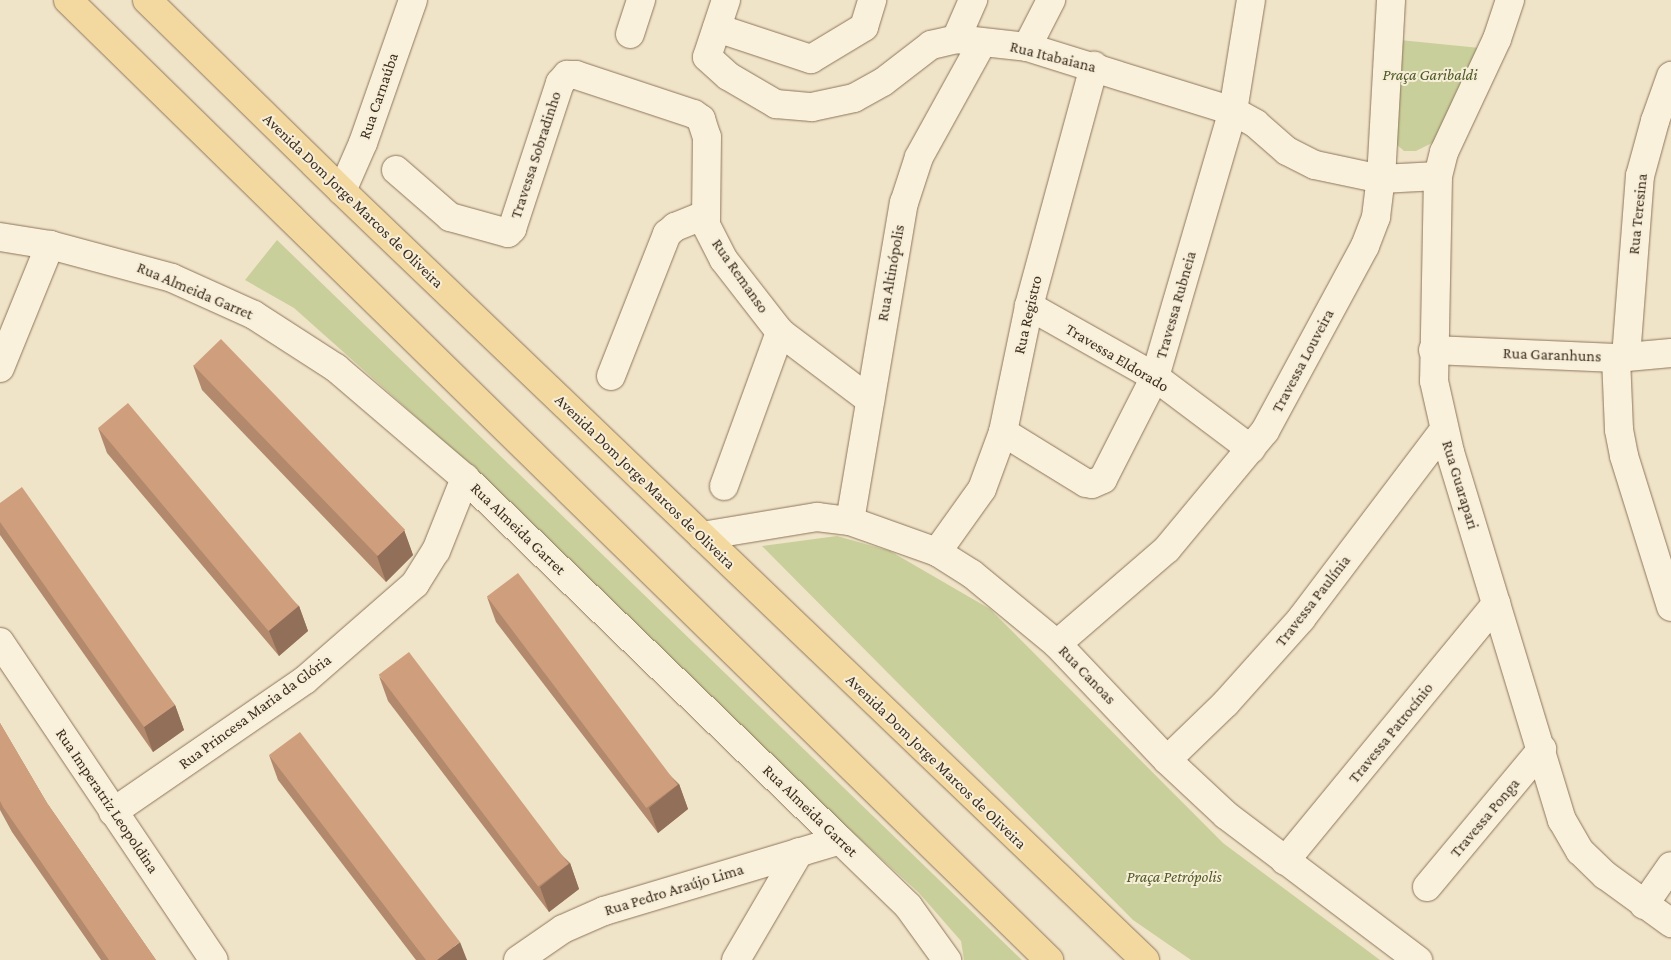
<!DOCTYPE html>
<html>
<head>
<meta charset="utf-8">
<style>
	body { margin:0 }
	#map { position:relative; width:1671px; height:960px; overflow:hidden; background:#f0e4c8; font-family:"Crimson Pro",serif }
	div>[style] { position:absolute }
	.green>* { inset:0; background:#c9cf9b }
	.roads { filter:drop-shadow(0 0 1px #8d765c) drop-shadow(0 0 1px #8d765c) }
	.minor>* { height:28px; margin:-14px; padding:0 14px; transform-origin:14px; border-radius:14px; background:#faf1dc }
	.major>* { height:28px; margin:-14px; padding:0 14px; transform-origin:14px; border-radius:14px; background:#f3d9a0 }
	.wall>* { inset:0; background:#b2896c }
	.shaded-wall>* { inset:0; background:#916f58 }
	.building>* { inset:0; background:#cf9f7d; transform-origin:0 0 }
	span { translate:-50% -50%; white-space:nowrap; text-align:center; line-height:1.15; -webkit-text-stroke:4px #f7eed8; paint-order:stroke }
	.street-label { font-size:16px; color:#3d2e20 }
	.park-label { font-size:16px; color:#4d5a26; font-style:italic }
</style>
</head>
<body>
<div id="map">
	<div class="green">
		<div style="clip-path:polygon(1400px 40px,1480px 48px,1456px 92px,1436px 141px,1416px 151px,1404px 151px,1396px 144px)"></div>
		<div style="clip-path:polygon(277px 240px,1022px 960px,964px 960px,961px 941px,919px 893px,814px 797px,468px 463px,294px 308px,245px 280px)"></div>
		<div style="clip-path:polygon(837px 536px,890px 551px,990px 609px,1223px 843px,1380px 960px,1191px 960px,1133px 920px,762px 546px)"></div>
	</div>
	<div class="roads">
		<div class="minor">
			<div style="left:726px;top:0;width:60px;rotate:108.4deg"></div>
			<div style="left:707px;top:57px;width:28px;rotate:42deg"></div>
			<div style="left:728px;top:76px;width:56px;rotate:30.3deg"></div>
			<div style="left:776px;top:104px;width:36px;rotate:5deg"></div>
			<div style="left:812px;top:107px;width:43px;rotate:-12.1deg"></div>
			<div style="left:854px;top:98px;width:33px;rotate:-29deg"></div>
			<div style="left:883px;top:82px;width:61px;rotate:-37.6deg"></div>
			<div style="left:931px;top:45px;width:26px;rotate:-13deg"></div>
			<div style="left:956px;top:39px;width:71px;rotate:6.4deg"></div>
			<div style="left:1027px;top:47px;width:216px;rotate:17.3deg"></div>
			<div style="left:1233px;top:111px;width:26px;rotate:29deg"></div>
			<div style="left:1256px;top:124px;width:41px;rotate:41.1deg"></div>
			<div style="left:1287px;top:151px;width:31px;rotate:27deg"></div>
			<div style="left:1315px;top:165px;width:67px;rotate:12deg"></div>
			<div style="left:1381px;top:179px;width:57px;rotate:-3deg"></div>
			<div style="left:1510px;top:0;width:41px;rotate:108.4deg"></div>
			<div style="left:1497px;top:39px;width:125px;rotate:115.1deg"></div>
			<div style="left:1444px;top:152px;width:25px;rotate:104deg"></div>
			<div style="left:1438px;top:176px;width:205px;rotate:91.1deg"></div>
			<div style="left:1434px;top:381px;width:73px;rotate:77.3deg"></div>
			<div style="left:1450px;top:452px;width:385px;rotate:73.1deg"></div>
			<div style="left:1562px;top:820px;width:36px;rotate:60deg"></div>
			<div style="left:1580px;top:851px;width:35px;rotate:44deg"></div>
			<div style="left:1605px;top:875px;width:82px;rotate:36deg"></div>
			<div style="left:717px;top:28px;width:99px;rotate:18.3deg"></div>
			<div style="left:811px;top:59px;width:62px;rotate:-31.1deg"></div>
			<div style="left:864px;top:27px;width:28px;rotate:-73deg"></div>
			<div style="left:630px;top:34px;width:36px;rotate:-72deg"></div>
			<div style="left:956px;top:39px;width:43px;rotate:-66.4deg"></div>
			<div style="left:1027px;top:47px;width:53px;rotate:-62.9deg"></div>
			<div style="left:396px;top:170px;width:72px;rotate:41deg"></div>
			<div style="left:450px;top:217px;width:60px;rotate:15.4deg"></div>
			<div style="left:508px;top:233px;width:6px;rotate:-45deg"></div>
			<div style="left:512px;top:229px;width:154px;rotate:-71.8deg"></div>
			<div style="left:560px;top:83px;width:11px;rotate:-49deg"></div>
			<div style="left:567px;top:75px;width:9px"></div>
			<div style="left:576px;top:75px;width:124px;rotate:18.3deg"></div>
			<div style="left:694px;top:114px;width:9px;rotate:36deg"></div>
			<div style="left:701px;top:119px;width:19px;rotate:72deg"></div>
			<div style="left:707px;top:137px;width:88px;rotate:90.7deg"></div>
			<div style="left:706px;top:225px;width:39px;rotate:63deg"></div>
			<div style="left:724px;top:260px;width:91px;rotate:52.1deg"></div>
			<div style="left:780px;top:332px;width:113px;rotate:37.1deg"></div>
			<div style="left:342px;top:191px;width:52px;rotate:-66.4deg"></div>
			<div style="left:363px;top:143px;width:151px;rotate:-70.7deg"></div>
			<div style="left:0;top:237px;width:51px;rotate:9.1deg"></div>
			<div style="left:50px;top:245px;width:126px;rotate:15.1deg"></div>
			<div style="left:172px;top:278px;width:90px;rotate:24.3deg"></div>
			<div style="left:254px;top:315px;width:98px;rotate:32.9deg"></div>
			<div style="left:336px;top:368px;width:170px;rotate:40.5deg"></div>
			<div style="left:465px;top:478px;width:521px;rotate:43.99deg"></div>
			<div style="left:840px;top:840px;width:95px;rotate:44.1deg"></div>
			<div style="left:908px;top:906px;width:67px;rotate:54.2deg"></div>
			<div style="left:1029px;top:306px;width:145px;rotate:29.4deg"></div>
			<div style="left:1155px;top:377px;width:120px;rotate:36.9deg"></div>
			<div style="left:1433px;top:350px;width:183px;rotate:2.5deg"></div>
			<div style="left:1616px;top:358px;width:55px;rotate:-5.2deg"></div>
			<div style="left:1626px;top:357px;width:182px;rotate:-85.6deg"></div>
			<div style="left:1640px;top:176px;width:57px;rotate:-74.7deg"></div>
			<div style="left:1655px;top:121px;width:48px;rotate:-70.4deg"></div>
			<div style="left:1616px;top:358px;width:72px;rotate:87.6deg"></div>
			<div style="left:1619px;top:430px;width:26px;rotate:79deg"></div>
			<div style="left:1624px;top:456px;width:158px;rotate:72.7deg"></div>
			<div style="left:0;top:368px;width:133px;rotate:-67.9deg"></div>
			<div style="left:611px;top:376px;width:153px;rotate:-68.5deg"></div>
			<div style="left:667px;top:234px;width:11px;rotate:-41deg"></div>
			<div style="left:675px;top:227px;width:32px;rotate:-22deg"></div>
			<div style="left:1003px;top:432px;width:97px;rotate:31.6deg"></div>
			<div style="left:1086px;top:483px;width:6px;rotate:9deg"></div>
			<div style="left:1092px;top:484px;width:12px;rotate:-24deg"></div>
			<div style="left:1103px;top:479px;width:114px;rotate:-63deg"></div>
			<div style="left:1155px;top:377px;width:277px;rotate:-73.7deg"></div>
			<div style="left:1233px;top:111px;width:112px;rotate:-80.8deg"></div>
			<div style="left:724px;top:486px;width:164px;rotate:-70deg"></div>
			<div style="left:850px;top:521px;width:323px;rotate:-80.4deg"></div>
			<div style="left:904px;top:203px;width:48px;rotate:-71.9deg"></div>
			<div style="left:919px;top:157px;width:130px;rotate:-61.1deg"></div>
			<div style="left:702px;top:536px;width:117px;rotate:-9.4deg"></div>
			<div style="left:817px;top:517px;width:33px;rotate:7deg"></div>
			<div style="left:850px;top:521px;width:92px;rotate:19.6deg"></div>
			<div style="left:937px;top:552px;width:41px;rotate:32.2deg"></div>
			<div style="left:972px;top:574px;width:110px;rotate:39.5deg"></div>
			<div style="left:1057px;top:644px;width:160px;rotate:46.5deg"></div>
			<div style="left:1167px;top:760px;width:81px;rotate:43deg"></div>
			<div style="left:1226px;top:815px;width:241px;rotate:37.1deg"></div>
			<div style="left:937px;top:552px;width:77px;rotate:-54.5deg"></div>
			<div style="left:982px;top:489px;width:61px;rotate:-69.8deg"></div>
			<div style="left:1003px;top:432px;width:129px;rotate:-78.3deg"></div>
			<div style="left:1029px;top:306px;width:249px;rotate:-74.8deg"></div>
			<div style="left:0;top:642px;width:383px;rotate:56.1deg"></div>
			<div style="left:1057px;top:644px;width:145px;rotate:-40.8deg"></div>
			<div style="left:1167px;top:549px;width:153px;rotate:-50.3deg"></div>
			<div style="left:1265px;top:431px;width:210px;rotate:-61.6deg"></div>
			<div style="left:1365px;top:246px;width:31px;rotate:-69deg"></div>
			<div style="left:1376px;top:217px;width:38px;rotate:-83deg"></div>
			<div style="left:1381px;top:179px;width:179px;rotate:-86.8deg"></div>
			<div style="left:1167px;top:760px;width:82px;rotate:-44deg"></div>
			<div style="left:1226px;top:703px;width:113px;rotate:-48.2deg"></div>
			<div style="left:1301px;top:619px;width:237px;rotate:-52.9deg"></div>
			<div style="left:113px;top:812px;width:233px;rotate:-34.5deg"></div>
			<div style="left:305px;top:680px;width:146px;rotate:-41.1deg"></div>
			<div style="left:415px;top:584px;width:39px;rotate:-58deg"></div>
			<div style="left:436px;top:551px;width:79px;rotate:-68.3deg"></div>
			<div style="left:1285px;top:861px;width:333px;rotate:-50.6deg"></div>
			<div style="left:1427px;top:887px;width:180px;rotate:-50.2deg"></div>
			<div style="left:1644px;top:905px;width:47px;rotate:-55.3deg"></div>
			<div style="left:518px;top:960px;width:55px;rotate:-34.6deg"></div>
			<div style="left:563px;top:929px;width:45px;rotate:-23.7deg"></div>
			<div style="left:604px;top:911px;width:246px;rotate:-16.7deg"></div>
			<div style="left:736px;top:960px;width:125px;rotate:-59.7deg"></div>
		</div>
		<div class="major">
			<div style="left:68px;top:0;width:1373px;rotate:44.38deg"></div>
			<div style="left:147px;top:0;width:273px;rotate:44.4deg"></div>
			<div style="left:342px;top:191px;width:1112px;rotate:43.76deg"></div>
		</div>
	</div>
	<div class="wall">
		<div style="clip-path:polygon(193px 365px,404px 530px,413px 555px,386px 582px,202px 390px)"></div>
		<div style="clip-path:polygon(98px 428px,299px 606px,308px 631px,279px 656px,107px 453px)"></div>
		<div style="clip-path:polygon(0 503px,175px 705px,184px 730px,153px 752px,0 535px)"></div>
		<div style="clip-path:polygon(487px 597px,679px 784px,688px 809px,658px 833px,496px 622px)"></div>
		<div style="clip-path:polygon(379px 676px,570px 863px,579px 889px,549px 912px,388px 701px)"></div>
		<div style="clip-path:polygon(0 723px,47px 803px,156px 960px,101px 960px,12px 832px,0 810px)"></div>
		<div style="clip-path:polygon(269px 755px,467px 960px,416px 960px,278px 780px)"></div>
	</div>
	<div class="shaded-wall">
		<div style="clip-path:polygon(404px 530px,413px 555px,386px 582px,377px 556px)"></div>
		<div style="clip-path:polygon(299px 606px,308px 631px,279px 656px,269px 631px)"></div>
		<div style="clip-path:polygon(175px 705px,184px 730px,153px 752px,144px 727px)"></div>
		<div style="clip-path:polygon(679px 784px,688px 809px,658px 833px,649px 808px)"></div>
		<div style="clip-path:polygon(570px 863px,579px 889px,549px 912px,540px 887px)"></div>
		<div style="clip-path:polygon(460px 942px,467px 960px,437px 960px)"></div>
	</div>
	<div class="building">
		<div style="left:221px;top:339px;width:265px;height:38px;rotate:46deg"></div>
		<div style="left:128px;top:403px;width:265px;height:39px;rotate:50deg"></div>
		<div style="clip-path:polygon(22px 487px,175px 705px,144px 727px,0 522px,0 503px)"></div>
		<div style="left:518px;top:573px;width:265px;height:39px;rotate:53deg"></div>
		<div style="left:409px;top:652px;width:265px;height:38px;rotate:53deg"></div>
		<div style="clip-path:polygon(0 723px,47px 803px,156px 960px,109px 960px,3px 807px,0 801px)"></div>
		<div style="clip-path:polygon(300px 732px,460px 942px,437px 960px,426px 960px,269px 755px)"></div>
	</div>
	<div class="street-label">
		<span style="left:1053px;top:57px;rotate:14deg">Rua Itabaiana</span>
		<span style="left:379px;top:96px;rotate:-71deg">Rua Carnaúba</span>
		<span style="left:536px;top:155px;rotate:-72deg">Travessa Sobradinho</span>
		<span style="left:353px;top:201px;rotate:44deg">Avenida Dom Jorge Marcos de Oliveira</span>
		<span style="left:1638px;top:214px;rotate:-84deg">Rua Teresina</span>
		<span style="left:891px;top:273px;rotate:-80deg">Rua Altinópolis</span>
		<span style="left:740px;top:276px;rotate:55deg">Rua Remanso</span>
		<span style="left:195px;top:291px;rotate:23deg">Rua Almeida Garret</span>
		<span style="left:1176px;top:305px;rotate:-74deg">Travessa Rubneia</span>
		<span style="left:1028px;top:315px;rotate:-77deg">Rua Registro</span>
		<span style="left:1552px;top:355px;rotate:2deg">Rua Garanhuns</span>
		<span style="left:1117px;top:358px;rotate:31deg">Travessa Eldorado</span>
		<span style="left:1303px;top:361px;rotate:-62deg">Travessa Louveira</span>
		<span style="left:645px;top:482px;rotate:44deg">Avenida Dom Jorge Marcos de Oliveira</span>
		<span style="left:1460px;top:485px;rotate:73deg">Rua Guarapari</span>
		<span style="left:518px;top:529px;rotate:44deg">Rua Almeida Garret</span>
		<span style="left:1313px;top:601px;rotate:-52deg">Travessa Paulínia</span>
		<span style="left:1087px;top:675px;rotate:46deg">Rua Canoas</span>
		<span style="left:255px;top:712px;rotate:-36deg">Rua Princesa Maria da Glória</span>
		<span style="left:1391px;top:733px;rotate:-51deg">Travessa Patrocínio</span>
		<span style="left:936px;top:762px;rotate:44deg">Avenida Dom Jorge Marcos de Oliveira</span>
		<span style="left:107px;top:801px;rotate:56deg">Rua Imperatriz Leopoldina</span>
		<span style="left:810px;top:811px;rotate:44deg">Rua Almeida Garret</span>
		<span style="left:1485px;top:818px;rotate:-50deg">Travessa Ponga</span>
		<span style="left:674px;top:890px;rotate:-17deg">Rua Pedro Araújo Lima</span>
	</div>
	<div class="park-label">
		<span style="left:1430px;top:75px">Praça Garibaldi</span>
		<span style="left:1174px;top:877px">Praça Petrópolis</span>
	</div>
</div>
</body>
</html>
